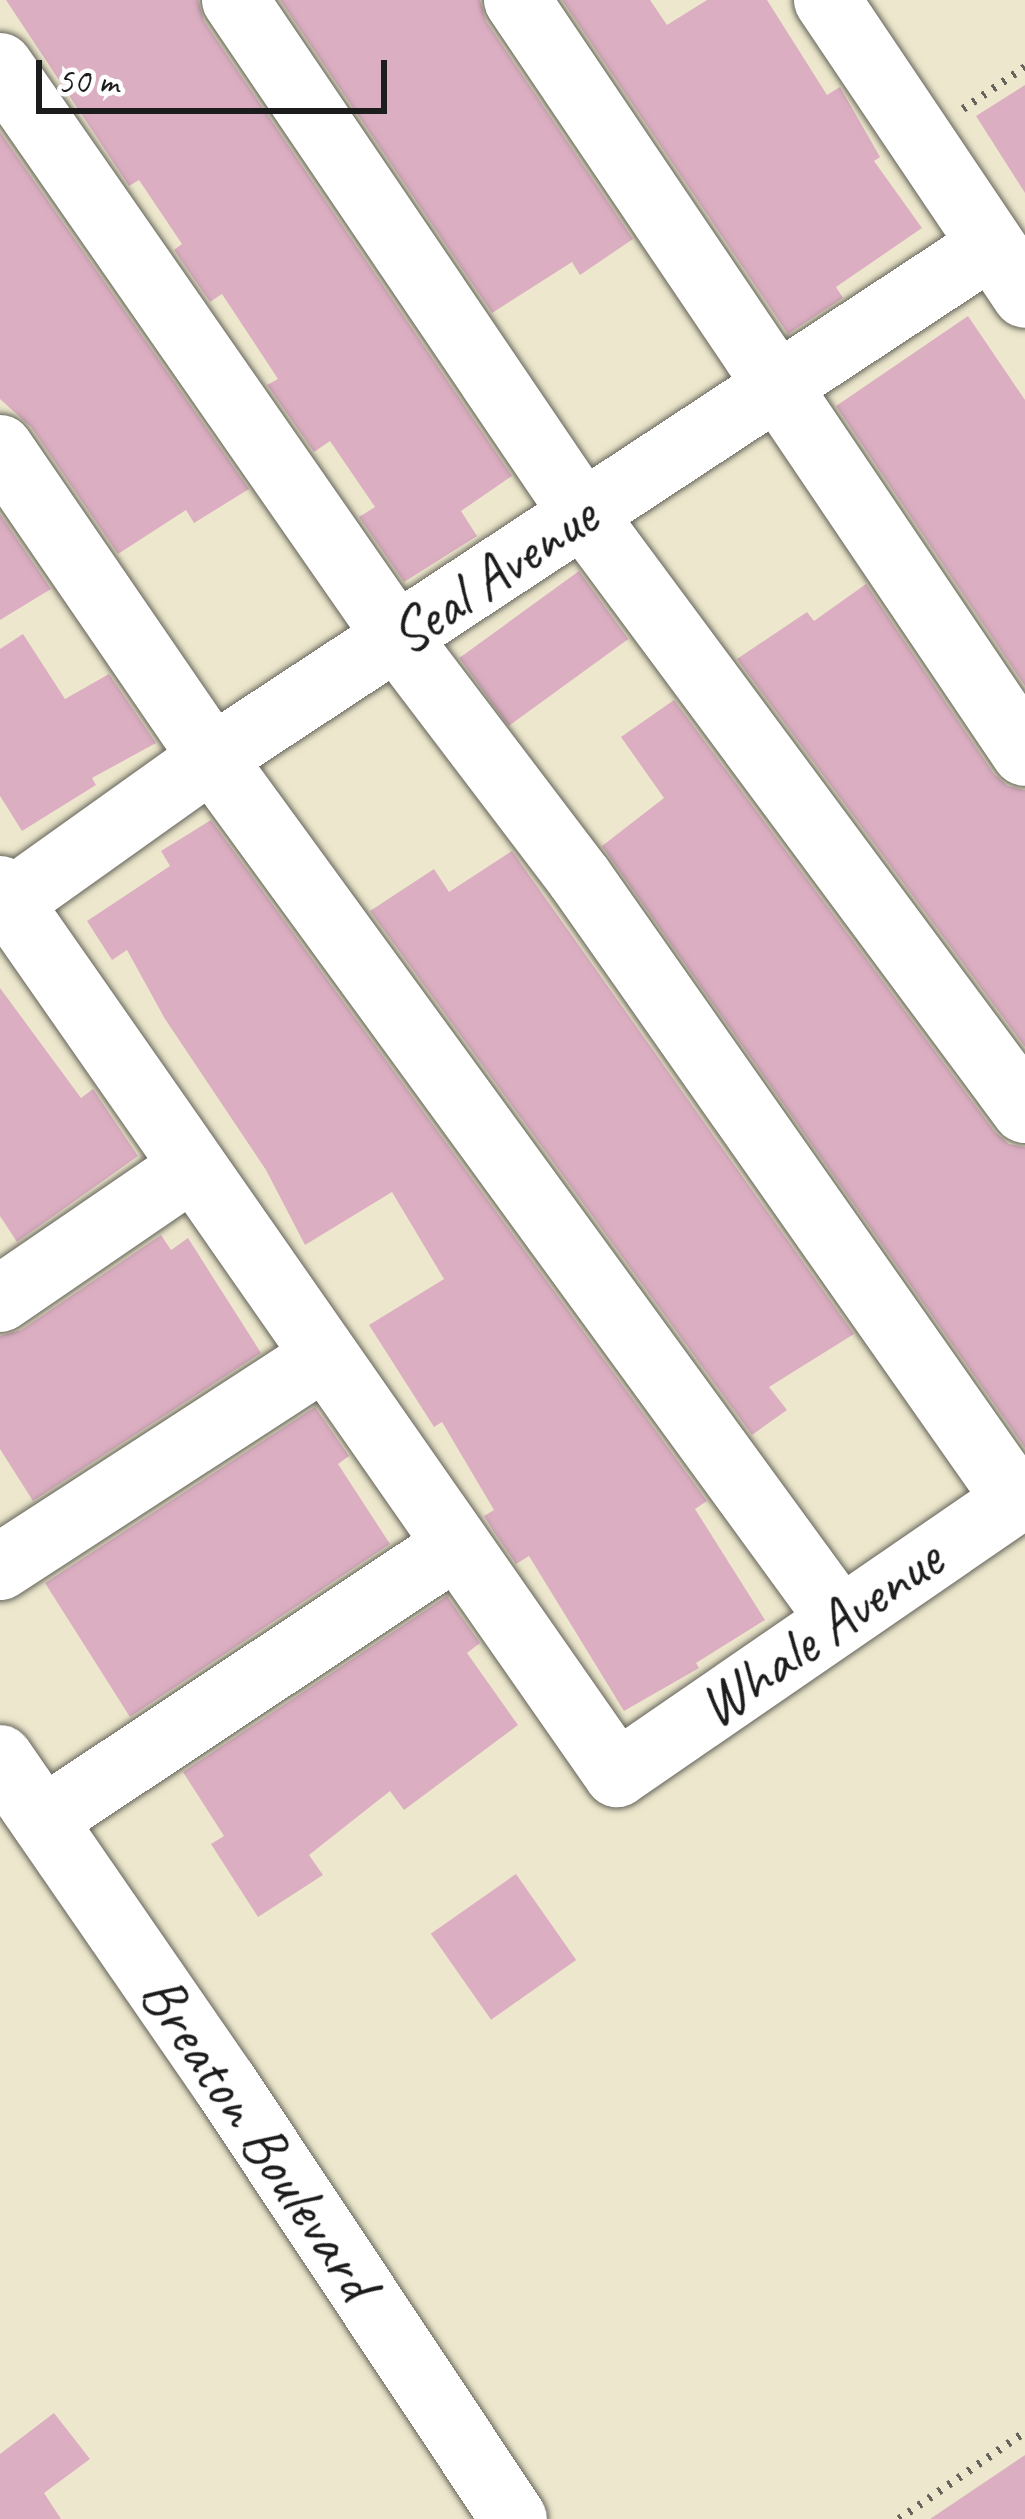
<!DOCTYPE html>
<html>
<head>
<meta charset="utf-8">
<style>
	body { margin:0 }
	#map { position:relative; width:1025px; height:2519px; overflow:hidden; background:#ede8cd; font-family:Caveat,sans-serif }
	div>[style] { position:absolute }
	.building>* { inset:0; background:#dcaec2; transform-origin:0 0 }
	.path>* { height:8px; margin-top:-4px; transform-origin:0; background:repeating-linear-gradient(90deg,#65635a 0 3px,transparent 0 12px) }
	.roads { filter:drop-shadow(0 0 3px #65635a) drop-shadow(0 0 3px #65635a) }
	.minor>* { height:66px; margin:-33px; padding:0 33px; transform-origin:33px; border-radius:33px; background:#fff }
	span { translate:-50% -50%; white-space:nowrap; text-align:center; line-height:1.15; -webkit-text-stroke:10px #fff; paint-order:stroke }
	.street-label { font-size:60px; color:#1c1c1c }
	.scale { position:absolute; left:36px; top:60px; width:351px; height:54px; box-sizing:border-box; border:6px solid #1c1c1c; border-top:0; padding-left:15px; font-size:36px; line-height:42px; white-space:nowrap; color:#1c1c1c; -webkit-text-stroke:9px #fff; paint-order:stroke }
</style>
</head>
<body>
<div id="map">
	<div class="building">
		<div style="clip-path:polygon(6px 0,198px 0,204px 21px,512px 476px,461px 511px,477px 536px,404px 582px,359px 517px,375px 507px,330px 441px,314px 452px,267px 385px,278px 379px,222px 294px,210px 302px,174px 250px,182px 244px,139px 180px,129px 186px)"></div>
		<div style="clip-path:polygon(280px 0,480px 0,486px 21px,633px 239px,580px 275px,572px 262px,492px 313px)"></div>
		<div style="clip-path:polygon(562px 0,650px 0,667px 25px,707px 0,767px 0,827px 95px,840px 87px,880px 157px,874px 161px,922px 228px,836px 287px,843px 298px,788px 334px)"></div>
		<div style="clip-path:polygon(1025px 85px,1025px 193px,976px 116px)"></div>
		<div style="clip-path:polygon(0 132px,249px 489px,194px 523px,186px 510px,118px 554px,31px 427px,0 399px)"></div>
		<div style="clip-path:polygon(968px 316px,1025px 400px,1025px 686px,836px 406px)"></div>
		<div style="clip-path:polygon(0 514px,51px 589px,0 620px)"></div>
		<div style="left:579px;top:571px;width:84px;height:148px;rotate:54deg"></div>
		<div style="clip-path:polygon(866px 584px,994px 774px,1008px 786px,1025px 790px,1025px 1047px,737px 659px,807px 612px,814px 621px)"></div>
		<div style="clip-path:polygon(23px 634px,65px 699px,109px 674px,156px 743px,92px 778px,96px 785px,22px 831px,0 796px,0 649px)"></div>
		<div style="clip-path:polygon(674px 700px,995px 1132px,1009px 1144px,1025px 1147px,1025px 1448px,602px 846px,664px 798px,621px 737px)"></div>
		<div style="clip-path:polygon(211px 820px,707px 1501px,695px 1509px,765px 1620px,696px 1663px,699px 1668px,624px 1711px,529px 1556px,516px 1564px,494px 1532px,484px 1516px,494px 1510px,442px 1422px,434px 1427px,369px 1325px,444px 1279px,392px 1192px,305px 1245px,266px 1170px,165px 1019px,127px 950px,112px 960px,87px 921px,170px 866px,161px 851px)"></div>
		<div style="clip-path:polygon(512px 851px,854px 1334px,769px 1387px,787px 1410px,752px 1435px,370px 911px,434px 869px,449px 892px)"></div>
		<div style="clip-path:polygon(0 988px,81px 1098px,93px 1089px,138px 1156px,17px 1242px,0 1216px)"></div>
		<div style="clip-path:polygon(161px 1235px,171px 1250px,188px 1238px,261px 1353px,33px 1501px,0 1449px,0 1336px,21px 1330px)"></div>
		<div style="clip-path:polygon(315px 1407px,349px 1456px,338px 1464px,390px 1544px,130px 1717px,45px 1583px)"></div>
		<div style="clip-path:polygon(447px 1596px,480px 1643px,467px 1653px,518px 1725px,404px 1810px,390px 1791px,309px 1855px,323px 1875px,258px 1917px,211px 1844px,224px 1836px,183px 1772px)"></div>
		<div style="left:516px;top:1874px;width:105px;height:104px;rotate:55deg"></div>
		<div style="clip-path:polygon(54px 2413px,90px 2459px,44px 2493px,61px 2519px,0 2519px,0 2454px)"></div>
		<div style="clip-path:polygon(1025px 2455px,1025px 2519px,930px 2519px)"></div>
	</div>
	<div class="path">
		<div style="left:963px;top:109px;width:75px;rotate:-34.1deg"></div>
		<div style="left:899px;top:2519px;width:153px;rotate:-34.6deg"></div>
	</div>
	<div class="roads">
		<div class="minor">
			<div style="left:235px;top:0;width:621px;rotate:55.9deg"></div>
			<div style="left:583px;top:514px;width:742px;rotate:53.44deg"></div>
			<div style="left:517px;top:0;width:908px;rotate:56deg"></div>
			<div style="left:827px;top:0;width:355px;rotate:56.1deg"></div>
			<div style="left:0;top:66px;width:699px;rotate:55.2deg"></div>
			<div style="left:399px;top:640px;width:298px;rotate:52.8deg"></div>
			<div style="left:579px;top:877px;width:761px;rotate:54.95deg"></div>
			<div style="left:0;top:448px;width:376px;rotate:55.6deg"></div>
			<div style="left:212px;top:758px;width:1064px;rotate:53.91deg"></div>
			<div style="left:0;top:889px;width:1079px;rotate:55.12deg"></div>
			<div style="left:617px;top:1774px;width:495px;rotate:-34.5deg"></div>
			<div style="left:0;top:909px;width:260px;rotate:-35.5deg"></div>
			<div style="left:212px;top:758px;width:931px;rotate:-33.35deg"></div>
			<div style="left:0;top:1299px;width:234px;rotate:-34.4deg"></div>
			<div style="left:0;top:1567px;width:387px;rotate:-33deg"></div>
			<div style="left:0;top:1758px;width:396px;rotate:55.4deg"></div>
			<div style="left:225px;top:2084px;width:522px;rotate:56.4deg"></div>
			<div style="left:43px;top:1820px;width:497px;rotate:-33.6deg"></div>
		</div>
	</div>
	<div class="street-label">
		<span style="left:493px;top:575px;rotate:-34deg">Seal Avenue</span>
		<span style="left:820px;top:1633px;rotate:-35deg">Whale Avenue</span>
		<span style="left:259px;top:2137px;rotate:56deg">Breaton Boulevard</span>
	</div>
	<div class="scale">50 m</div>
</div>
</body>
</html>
